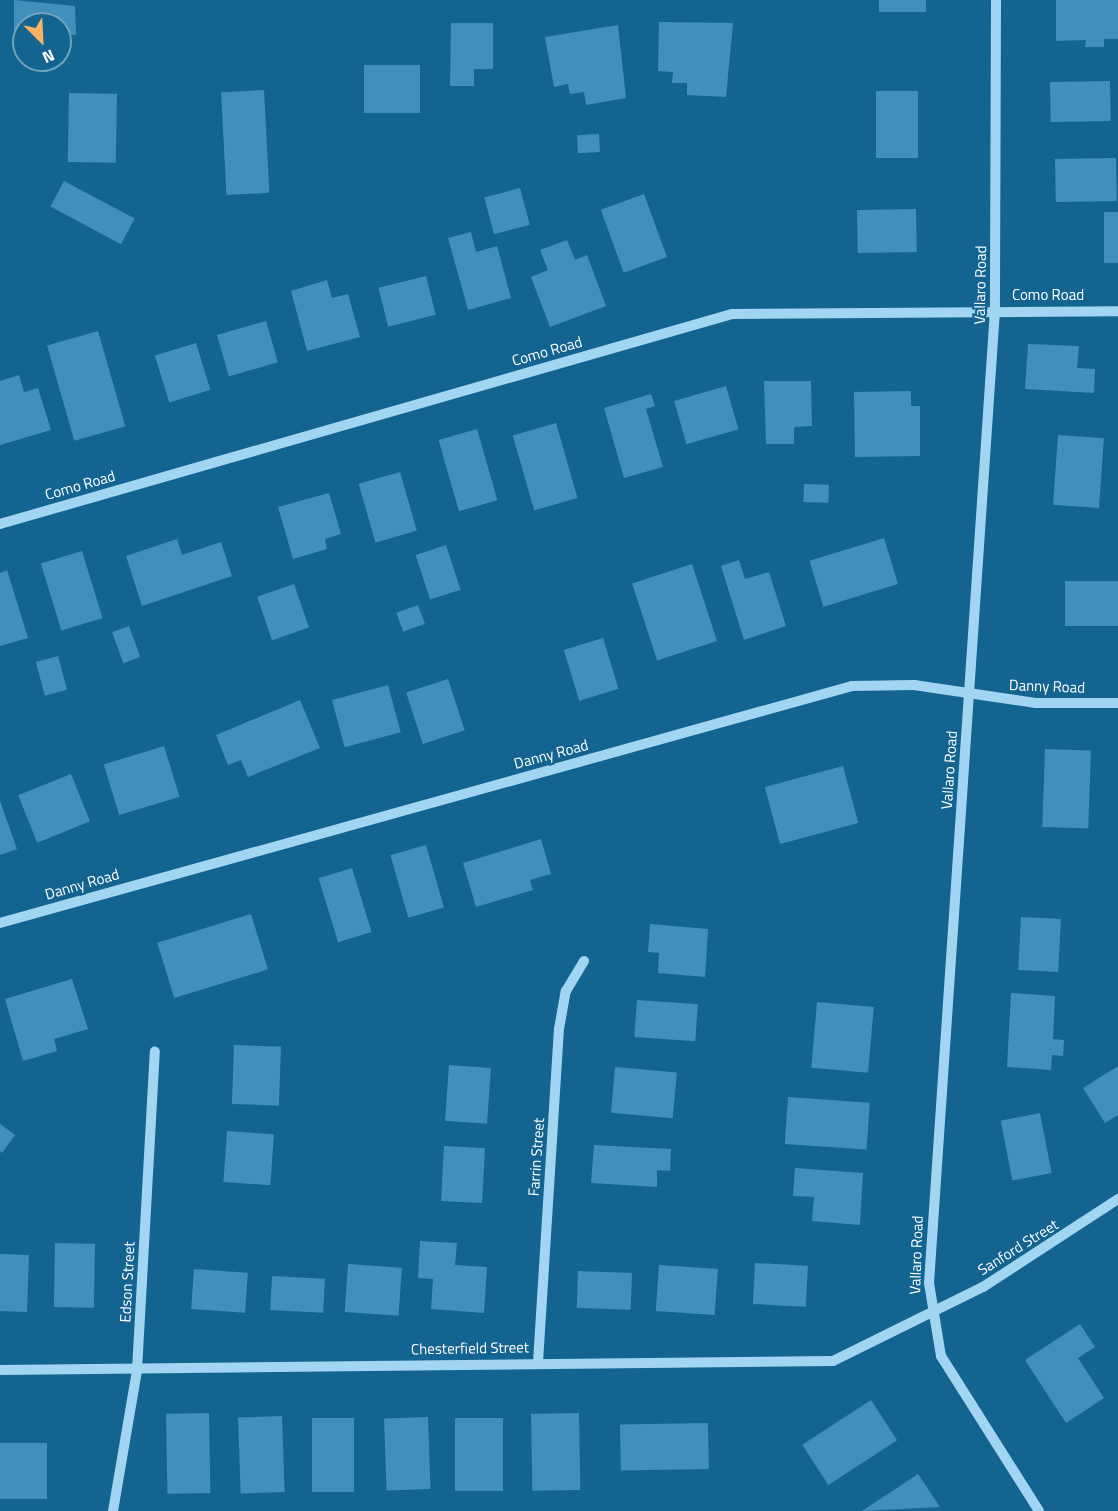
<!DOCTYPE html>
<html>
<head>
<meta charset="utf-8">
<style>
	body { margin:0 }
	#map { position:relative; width:1118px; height:1511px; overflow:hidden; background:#146491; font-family:"Titillium Web",sans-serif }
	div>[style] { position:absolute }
	.building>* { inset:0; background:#4190bb; transform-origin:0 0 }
	.minor>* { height:10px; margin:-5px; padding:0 5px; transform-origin:5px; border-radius:5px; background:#a2d5f1 }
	span { translate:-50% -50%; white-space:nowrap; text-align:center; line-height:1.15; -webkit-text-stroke:4.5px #146491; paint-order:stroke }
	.street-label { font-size:15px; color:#fff }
	.north { position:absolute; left:12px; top:12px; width:60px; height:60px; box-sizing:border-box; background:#146491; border:2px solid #72a2bd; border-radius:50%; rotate:156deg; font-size:16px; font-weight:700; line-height:24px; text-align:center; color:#fff }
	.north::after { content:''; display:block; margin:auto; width:21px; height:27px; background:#ffb362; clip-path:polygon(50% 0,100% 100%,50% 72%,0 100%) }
</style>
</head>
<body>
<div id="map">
	<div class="building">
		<div style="clip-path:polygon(14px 0,75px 6px,76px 35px,60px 34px,60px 24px,24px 24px,24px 34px,14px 34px)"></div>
		<div style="left:879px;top:0;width:47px;height:12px"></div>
		<div style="clip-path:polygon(1056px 0,1118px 0,1118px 39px,1104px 39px,1104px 47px,1085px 47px,1086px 40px,1056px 41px)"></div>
		<div style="clip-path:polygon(659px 22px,733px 23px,726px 97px,687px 95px,687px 83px,672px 83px,673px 72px,658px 71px)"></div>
		<div style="clip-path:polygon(451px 23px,493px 23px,493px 69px,474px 69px,474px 86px,450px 86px)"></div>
		<div style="clip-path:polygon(618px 25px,626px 98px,586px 105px,584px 92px,570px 94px,568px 84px,554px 87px,545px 37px)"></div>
		<div style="left:364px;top:65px;width:56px;height:48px"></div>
		<div style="left:1110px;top:81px;width:40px;height:60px;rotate:89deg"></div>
		<div style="left:264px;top:90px;width:103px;height:43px;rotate:87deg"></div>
		<div style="left:876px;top:91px;width:42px;height:67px"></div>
		<div style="left:69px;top:93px;width:48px;height:69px;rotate:1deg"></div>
		<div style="left:599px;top:134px;width:18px;height:22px;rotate:87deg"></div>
		<div style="left:1116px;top:158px;width:43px;height:61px;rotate:89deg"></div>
		<div style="left:64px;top:181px;width:80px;height:29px;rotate:28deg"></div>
		<div style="left:520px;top:188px;width:38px;height:37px;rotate:75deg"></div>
		<div style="left:644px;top:194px;width:67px;height:46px;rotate:70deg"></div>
		<div style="left:916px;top:209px;width:43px;height:59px;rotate:89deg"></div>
		<div style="left:1104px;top:212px;width:14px;height:51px"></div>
		<div style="clip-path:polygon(471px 232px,476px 252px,497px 246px,511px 298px,468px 310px,448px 238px)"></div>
		<div style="clip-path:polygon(567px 240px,575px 260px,587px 255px,606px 306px,550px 327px,531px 277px,548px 270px,540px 250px)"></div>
		<div style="left:426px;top:276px;width:40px;height:49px;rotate:76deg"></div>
		<div style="clip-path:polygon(327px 280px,332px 298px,348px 294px,360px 337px,307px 351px,291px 291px)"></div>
		<div style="left:266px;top:321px;width:43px;height:51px;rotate:74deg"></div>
		<div style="left:98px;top:331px;width:99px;height:53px;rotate:74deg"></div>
		<div style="left:196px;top:343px;width:49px;height:43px;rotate:73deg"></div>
		<div style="clip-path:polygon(1028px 344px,1079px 346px,1077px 368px,1095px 369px,1094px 393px,1025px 389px)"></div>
		<div style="clip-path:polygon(19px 375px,24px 392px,38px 388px,51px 430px,0 445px,0 381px)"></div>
		<div style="clip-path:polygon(764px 381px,811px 381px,812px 426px,794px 427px,794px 444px,766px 444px)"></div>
		<div style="left:726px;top:386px;width:45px;height:54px;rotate:74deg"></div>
		<div style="clip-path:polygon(911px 391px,911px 406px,920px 406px,920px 456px,855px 457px,854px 392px)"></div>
		<div style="clip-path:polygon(651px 394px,655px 406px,646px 409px,663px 467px,624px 478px,604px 408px)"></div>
		<div style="left:556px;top:423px;width:78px;height:45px;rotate:74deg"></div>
		<div style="left:477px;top:429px;width:74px;height:40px;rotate:74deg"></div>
		<div style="left:1058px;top:435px;width:46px;height:70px;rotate:4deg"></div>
		<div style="left:400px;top:472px;width:61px;height:43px;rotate:74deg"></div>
		<div style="left:804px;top:484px;width:25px;height:18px;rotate:2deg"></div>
		<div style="clip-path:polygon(329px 493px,341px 534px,325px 539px,327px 549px,293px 559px,278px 507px)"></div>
		<div style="left:884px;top:538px;width:48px;height:78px;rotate:73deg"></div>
		<div style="clip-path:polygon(177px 539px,182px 555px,221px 542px,232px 576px,142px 606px,126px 556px)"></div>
		<div style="left:446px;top:545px;width:47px;height:32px;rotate:72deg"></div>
		<div style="left:82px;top:551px;width:70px;height:43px;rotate:73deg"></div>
		<div style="clip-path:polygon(739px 560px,745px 579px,769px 572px,786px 626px,744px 640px,721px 566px)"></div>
		<div style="left:692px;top:564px;width:81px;height:63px;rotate:72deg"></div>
		<div style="clip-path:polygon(7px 570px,28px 638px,0 646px,0 573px)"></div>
		<div style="left:1065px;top:581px;width:53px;height:45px"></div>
		<div style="left:294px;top:584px;width:46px;height:39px;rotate:71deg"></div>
		<div style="left:418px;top:605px;width:20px;height:23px;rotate:70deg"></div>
		<div style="left:129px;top:626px;width:33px;height:18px;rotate:70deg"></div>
		<div style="left:603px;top:638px;width:53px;height:41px;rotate:73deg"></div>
		<div style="left:58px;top:656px;width:35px;height:23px;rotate:75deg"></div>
		<div style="left:448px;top:679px;width:54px;height:44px;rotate:72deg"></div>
		<div style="left:388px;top:685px;width:49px;height:58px;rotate:75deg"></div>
		<div style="clip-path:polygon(300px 700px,320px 748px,248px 777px,241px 760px,228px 765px,216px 735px)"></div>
		<div style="left:164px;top:746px;width:53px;height:63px;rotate:73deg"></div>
		<div style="left:1045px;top:749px;width:46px;height:78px;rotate:2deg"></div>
		<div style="left:843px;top:766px;width:59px;height:81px;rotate:75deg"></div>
		<div style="left:71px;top:774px;width:51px;height:57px;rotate:68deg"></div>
		<div style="clip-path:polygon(0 801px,17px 849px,0 855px)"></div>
		<div style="clip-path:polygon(541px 839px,551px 874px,530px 880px,533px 890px,476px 907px,463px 863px)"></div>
		<div style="left:426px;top:845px;width:65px;height:37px;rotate:74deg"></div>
		<div style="left:352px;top:868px;width:67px;height:35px;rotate:73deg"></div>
		<div style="left:251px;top:914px;width:58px;height:98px;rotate:73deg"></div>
		<div style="left:1021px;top:917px;width:40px;height:53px;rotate:3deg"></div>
		<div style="clip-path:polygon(650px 924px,708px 929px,705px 977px,658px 973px,659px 953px,648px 952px)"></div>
		<div style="clip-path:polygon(72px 979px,88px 1029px,54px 1039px,57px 1051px,23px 1061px,5px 999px)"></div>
		<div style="clip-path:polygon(1011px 993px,1055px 996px,1053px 1039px,1064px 1040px,1063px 1056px,1052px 1055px,1051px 1070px,1007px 1067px)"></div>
		<div style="left:637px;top:1000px;width:61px;height:37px;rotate:4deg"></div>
		<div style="left:817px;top:1002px;width:57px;height:66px;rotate:5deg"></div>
		<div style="left:234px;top:1045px;width:47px;height:59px;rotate:2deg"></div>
		<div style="left:449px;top:1065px;width:42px;height:56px;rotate:4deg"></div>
		<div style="clip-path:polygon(1118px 1066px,1118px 1115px,1105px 1123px,1083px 1088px)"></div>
		<div style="left:615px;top:1067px;width:62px;height:46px;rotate:5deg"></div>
		<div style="left:788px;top:1097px;width:82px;height:47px;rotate:4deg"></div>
		<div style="left:1040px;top:1113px;width:61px;height:40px;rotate:79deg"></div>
		<div style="clip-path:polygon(0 1124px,15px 1135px,2px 1153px,0 1151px)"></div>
		<div style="left:227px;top:1131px;width:47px;height:51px;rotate:4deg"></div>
		<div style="clip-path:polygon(594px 1145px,671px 1149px,670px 1171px,657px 1170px,657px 1187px,591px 1183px)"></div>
		<div style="left:444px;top:1146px;width:41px;height:55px;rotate:3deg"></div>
		<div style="clip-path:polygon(795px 1168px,863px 1173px,860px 1225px,812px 1221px,814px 1197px,793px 1196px)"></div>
		<div style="clip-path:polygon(420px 1241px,457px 1243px,455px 1265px,487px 1267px,484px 1313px,431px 1309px,433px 1279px,418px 1278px)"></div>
		<div style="left:55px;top:1243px;width:40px;height:64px;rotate:1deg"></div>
		<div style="left:0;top:1254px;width:29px;height:57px;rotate:2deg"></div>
		<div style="left:755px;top:1263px;width:53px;height:41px;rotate:3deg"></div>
		<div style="left:348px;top:1264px;width:54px;height:48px;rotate:4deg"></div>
		<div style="left:659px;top:1265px;width:59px;height:46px;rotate:4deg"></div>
		<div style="left:194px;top:1269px;width:54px;height:40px;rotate:4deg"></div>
		<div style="left:578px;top:1271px;width:54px;height:37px;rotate:2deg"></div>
		<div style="left:272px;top:1276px;width:53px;height:34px;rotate:3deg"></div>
		<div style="clip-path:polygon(1080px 1324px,1095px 1347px,1078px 1358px,1104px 1398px,1066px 1423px,1025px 1360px)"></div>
		<div style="left:871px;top:1400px;width:48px;height:82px;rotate:57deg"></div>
		<div style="left:209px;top:1413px;width:80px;height:43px;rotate:89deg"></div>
		<div style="left:579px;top:1413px;width:77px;height:48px;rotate:89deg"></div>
		<div style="left:282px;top:1416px;width:76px;height:44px;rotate:88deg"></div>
		<div style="left:428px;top:1417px;width:72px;height:44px;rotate:88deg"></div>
		<div style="left:312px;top:1418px;width:42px;height:74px"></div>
		<div style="left:455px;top:1418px;width:48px;height:73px"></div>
		<div style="left:708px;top:1423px;width:46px;height:88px;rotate:89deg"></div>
		<div style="left:0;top:1443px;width:47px;height:56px"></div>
		<div style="clip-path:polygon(918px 1474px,940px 1507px,862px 1511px)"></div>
	</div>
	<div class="minor">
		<div style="left:996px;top:0;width:310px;rotate:90.2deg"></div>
		<div style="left:995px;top:310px;width:975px;rotate:93.88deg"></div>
		<div style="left:929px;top:1283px;width:74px;rotate:80.7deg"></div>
		<div style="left:941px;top:1356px;width:183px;rotate:57.7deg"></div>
		<div style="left:0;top:524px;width:762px;rotate:-16.01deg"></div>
		<div style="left:732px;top:314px;width:386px;rotate:-0.4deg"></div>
		<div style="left:0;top:923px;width:884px;rotate:-15.54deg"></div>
		<div style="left:852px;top:686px;width:62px;rotate:-0.9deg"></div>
		<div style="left:914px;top:685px;width:123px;rotate:8.4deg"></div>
		<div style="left:1036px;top:703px;width:82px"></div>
		<div style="left:538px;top:1362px;width:334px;rotate:-86.4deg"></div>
		<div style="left:559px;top:1029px;width:39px;rotate:-80deg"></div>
		<div style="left:566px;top:991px;width:35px;rotate:-59deg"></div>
		<div style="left:0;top:1370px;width:833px;rotate:-0.62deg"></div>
		<div style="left:833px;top:1361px;width:167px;rotate:-26.3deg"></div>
		<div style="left:983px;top:1287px;width:161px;rotate:-33.1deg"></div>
		<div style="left:113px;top:1511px;width:143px;rotate:-80.3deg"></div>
		<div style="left:137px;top:1370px;width:319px;rotate:-86.8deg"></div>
	</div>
	<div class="street-label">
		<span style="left:980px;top:285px;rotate:-89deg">Vallaro Road</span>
		<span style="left:1048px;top:295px">Como Road</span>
		<span style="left:547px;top:351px;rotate:-16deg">Como Road</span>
		<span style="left:80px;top:485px;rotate:-16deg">Como Road</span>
		<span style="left:1047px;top:686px;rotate:2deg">Danny Road</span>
		<span style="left:551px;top:754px;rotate:-15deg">Danny Road</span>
		<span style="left:949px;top:770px;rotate:-86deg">Vallaro Road</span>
		<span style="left:82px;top:884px;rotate:-16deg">Danny Road</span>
		<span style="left:536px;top:1157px;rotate:-86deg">Farrin Street</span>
		<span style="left:1018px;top:1247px;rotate:-32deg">Sanford Street</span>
		<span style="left:916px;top:1255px;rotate:-88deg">Vallaro Road</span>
		<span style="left:127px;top:1282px;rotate:-87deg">Edson Street</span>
		<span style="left:470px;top:1348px;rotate:-1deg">Chesterfield Street</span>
	</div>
	<div class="north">N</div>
</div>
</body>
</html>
